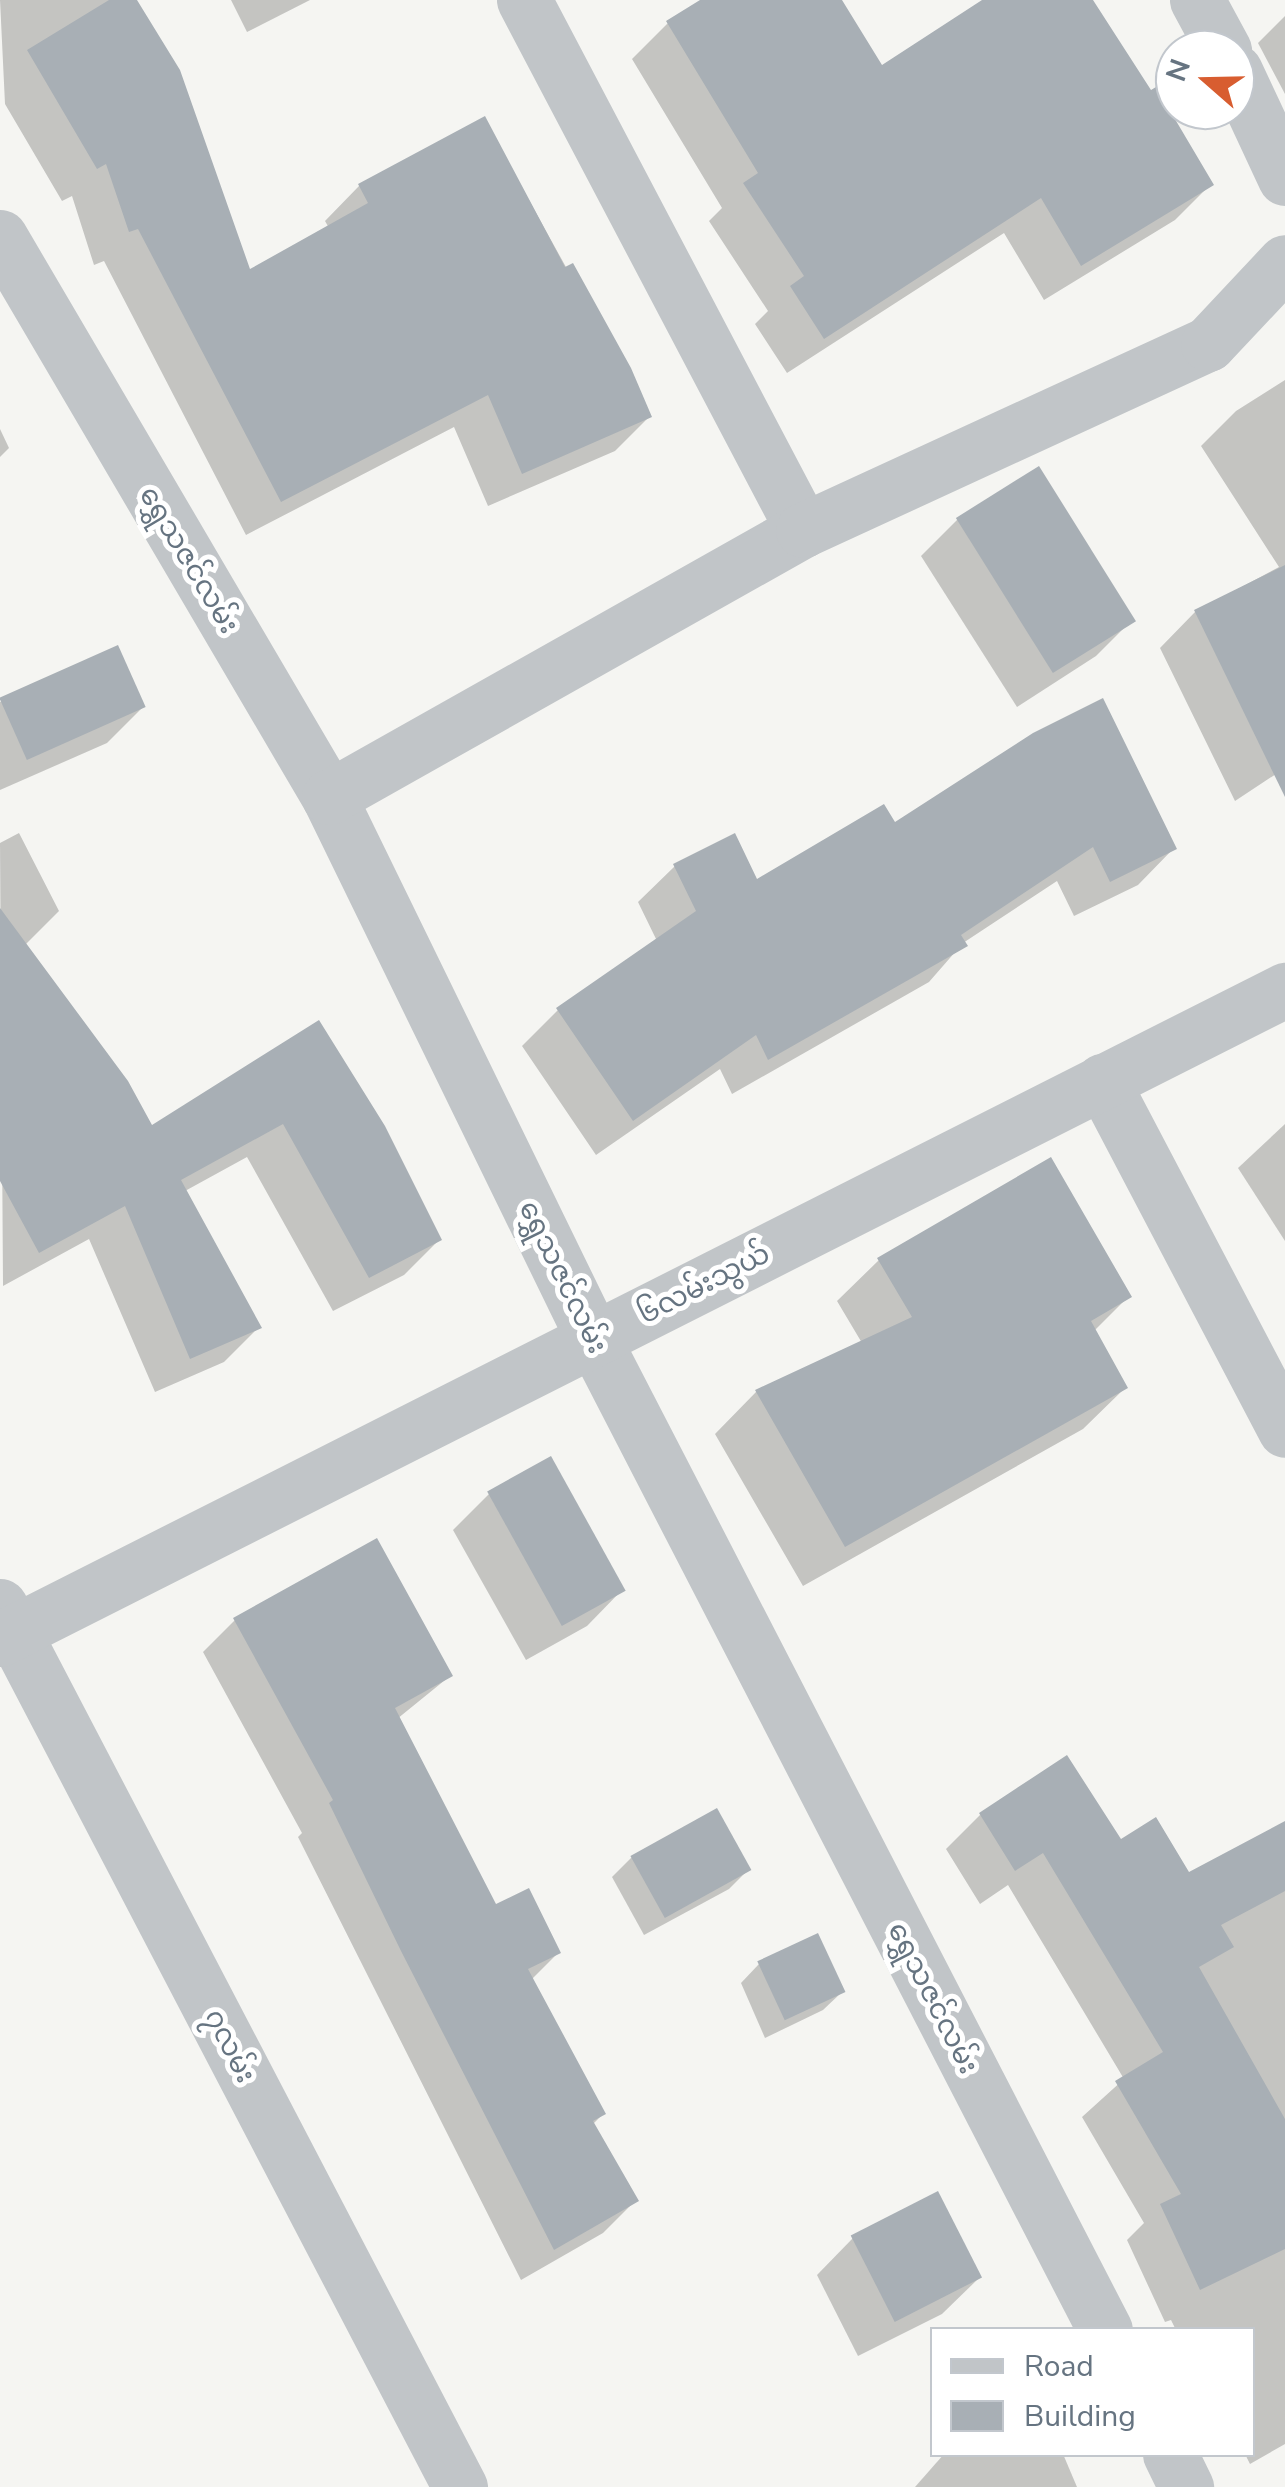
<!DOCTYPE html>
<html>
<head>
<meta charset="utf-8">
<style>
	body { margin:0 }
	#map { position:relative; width:1285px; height:2487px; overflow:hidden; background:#f5f5f2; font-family:"Nunito Sans","Noto Sans Myanmar",sans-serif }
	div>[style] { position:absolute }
	.shadow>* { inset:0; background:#0003 }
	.building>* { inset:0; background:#a8afb5; transform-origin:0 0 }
	.minor>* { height:55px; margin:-27.5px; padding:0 27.5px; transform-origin:27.5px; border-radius:27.5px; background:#c1c5c8 }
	span { translate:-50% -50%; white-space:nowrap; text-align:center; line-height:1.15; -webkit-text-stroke:10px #fff; paint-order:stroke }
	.street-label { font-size:28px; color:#667481 }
	.legend { position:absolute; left:930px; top:2327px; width:325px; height:130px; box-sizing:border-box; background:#fff; border:2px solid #c2c7cd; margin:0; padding:12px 18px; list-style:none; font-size:30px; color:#667481 }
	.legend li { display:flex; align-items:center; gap:20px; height:50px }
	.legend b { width:50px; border:2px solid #c2c7cd }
	.north { position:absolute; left:1155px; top:30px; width:100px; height:100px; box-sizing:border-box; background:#fff; border:2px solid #c2c7cd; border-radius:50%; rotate:290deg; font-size:28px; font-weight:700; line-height:40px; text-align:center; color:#667481 }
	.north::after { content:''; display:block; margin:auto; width:35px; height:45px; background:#d85d30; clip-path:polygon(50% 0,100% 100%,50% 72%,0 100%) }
</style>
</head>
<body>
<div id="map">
	<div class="shadow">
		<div style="clip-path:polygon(0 0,134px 0,249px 272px,329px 228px,325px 221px,359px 186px,484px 119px,649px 417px,615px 451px,488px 506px,454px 427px,246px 535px,104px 261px,94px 265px,72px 196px,62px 201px,5px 104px)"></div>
		<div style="clip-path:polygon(231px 0,310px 0,247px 32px)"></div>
		<div style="clip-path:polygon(704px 0,839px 0,881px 68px,987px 0,1091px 0,1211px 184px,1175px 220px,1044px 300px,1004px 233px,787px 373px,755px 324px,768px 311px,709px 221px,722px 208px,632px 59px,668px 23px)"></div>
		<div style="clip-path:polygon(1285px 16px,1285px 94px,1258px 43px)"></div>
		<div style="clip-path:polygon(1285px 380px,1285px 768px,1235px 801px,1160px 648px,1195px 612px,1279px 567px,1201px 446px,1236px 411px)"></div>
		<div style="clip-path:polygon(0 429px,9px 448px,0 457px)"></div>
		<div style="clip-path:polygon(1038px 470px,1132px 620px,1096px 656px,1017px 707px,921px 556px,957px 520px)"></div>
		<div style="clip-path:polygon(117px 649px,143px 707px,107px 743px,0 790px,0 702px)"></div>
		<div style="clip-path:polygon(894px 826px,1174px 848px,1138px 885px,1074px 916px,1057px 881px,963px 943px,929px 982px,732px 1094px,720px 1069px,596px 1155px,522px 1046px,558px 1010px,657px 941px,638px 902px,675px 866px,756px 882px)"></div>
		<div style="clip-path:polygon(19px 833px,59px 911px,24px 946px,151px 1129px,318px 1024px,439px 1240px,404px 1275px,333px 1311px,247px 1157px,185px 1191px,259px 1327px,224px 1362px,155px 1392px,89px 1239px,3px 1286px,0 843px)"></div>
		<div style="clip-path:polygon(1285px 1124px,1285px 1241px,1238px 1168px)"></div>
		<div style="clip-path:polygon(879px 1260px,1128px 1297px,1094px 1331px,1125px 1388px,1083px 1429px,803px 1586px,715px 1434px,756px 1392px,862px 1343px,837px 1301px)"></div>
		<div style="clip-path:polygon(489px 1494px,623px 1589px,587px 1626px,526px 1660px,453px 1530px)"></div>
		<div style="clip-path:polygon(235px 1620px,450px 1676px,397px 1719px,494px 1908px,558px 1953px,531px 1980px,603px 2114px,592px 2125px,635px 2201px,603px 2233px,521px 2280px,298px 1837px,302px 1833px,203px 1652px)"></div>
		<div style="clip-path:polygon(716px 1811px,748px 1870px,729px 1889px,644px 1935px,612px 1877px,631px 1858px)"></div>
		<div style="clip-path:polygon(980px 1815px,1120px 1842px,1188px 1875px,1285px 1823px,1285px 2444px,1250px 2464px,1245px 2454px,1252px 2454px,1252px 2330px,1176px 2330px,1171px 2320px,1165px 2322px,1127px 2240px,1144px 2223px,1082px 2117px,1124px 2079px,1008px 1885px,980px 1904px,946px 1849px)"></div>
		<div style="clip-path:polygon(759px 1964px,842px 1992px,823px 2010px,765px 2038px,741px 1983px)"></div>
		<div style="clip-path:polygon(853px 2238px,979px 2278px,942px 2314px,858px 2356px,817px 2275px)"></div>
		<div style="clip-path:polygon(944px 2454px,1063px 2454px,1077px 2487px,915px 2487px)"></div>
	</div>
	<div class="building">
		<div style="clip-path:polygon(109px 0,137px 0,180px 70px,250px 269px,368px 203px,358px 184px,485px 116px,565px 267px,573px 263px,631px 368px,652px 417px,522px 474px,488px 395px,281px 502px,138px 229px,129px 232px,106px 164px,97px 169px,27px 50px)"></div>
		<div style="clip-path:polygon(700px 0,842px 0,882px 65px,982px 0,1093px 0,1151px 90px,1156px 87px,1214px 185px,1081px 266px,1041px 198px,824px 339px,790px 286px,804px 276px,743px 183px,758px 173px,666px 21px)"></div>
		<div style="left:1039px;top:466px;width:183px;height:98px;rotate:58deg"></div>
		<div style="clip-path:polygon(1285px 565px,1285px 797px,1194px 610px)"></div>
		<div style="left:118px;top:645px;width:68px;height:130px;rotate:66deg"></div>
		<div style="clip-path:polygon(1103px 698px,1177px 849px,1110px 882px,1093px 847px,961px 935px,968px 946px,768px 1060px,756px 1035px,633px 1121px,556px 1008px,696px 911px,673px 864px,735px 833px,757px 879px,884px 804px,895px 822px,1033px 733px)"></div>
		<div style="clip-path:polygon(0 908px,128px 1081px,152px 1125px,319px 1020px,385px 1126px,442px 1240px,369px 1278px,283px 1124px,181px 1180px,262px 1328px,190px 1359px,125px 1206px,39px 1253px,0 1181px)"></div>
		<div style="clip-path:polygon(1051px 1157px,1132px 1297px,1091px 1321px,1128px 1388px,845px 1547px,755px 1390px,912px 1317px,877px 1258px)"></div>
		<div style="left:551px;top:1456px;width:154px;height:73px;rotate:61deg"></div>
		<div style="clip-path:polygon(377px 1538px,453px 1676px,395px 1708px,496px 1904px,529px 1888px,561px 1953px,528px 1969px,606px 2114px,593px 2121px,639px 2201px,554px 2250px,401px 1951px,329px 1803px,333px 1800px,233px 1618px)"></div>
		<div style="clip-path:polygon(1067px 1755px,1121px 1839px,1156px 1817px,1189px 1872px,1285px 1821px,1285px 1891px,1221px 1925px,1234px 1947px,1199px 1967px,1285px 2119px,1285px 2249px,1200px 2290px,1160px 2204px,1181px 2194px,1115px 2081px,1163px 2052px,1043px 1853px,1015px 1871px,979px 1813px)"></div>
		<div style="left:717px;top:1808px;width:71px;height:99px;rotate:61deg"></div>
		<div style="left:818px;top:1933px;width:65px;height:67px;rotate:65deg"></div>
		<div style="left:938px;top:2191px;width:97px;height:98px;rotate:63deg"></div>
	</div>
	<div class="minor">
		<div style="left:524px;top:0;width:599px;rotate:62.24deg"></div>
		<div style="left:1197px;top:0;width:57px;rotate:61.6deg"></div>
		<div style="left:1235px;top:71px;width:118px;rotate:65deg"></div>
		<div style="left:0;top:237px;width:649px;rotate:59.57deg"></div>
		<div style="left:329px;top:797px;width:604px;rotate:63.99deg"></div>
		<div style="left:594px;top:1340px;width:1114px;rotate:62.7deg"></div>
		<div style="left:329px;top:797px;width:544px;rotate:-29.39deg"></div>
		<div style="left:803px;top:530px;width:446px;rotate:-24.7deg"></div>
		<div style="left:1208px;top:344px;width:112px;rotate:-46.8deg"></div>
		<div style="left:1102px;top:1081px;width:394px;rotate:62.3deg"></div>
		<div style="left:0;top:1606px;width:994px;rotate:62.43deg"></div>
		<div style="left:0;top:1639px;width:1440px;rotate:-26.8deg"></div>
		<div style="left:1170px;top:2454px;width:37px;rotate:64deg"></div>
	</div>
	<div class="street-label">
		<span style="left:189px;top:560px;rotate:59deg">ရွှေသဇင်လမ်း</span>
		<span style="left:563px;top:1277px;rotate:64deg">ရွှေသဇင်လမ်း</span>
		<span style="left:704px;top:1284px;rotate:-27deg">၆လမ်းသွယ်</span>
		<span style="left:933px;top:1998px;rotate:63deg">ရွှေသဇင်လမ်း</span>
		<span style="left:230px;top:2046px;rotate:63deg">၇လမ်း</span>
	</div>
	<ul class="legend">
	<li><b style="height:12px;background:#c1c5c8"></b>Road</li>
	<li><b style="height:28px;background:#a8afb5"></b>Building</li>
	</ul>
	<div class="north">N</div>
</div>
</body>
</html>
